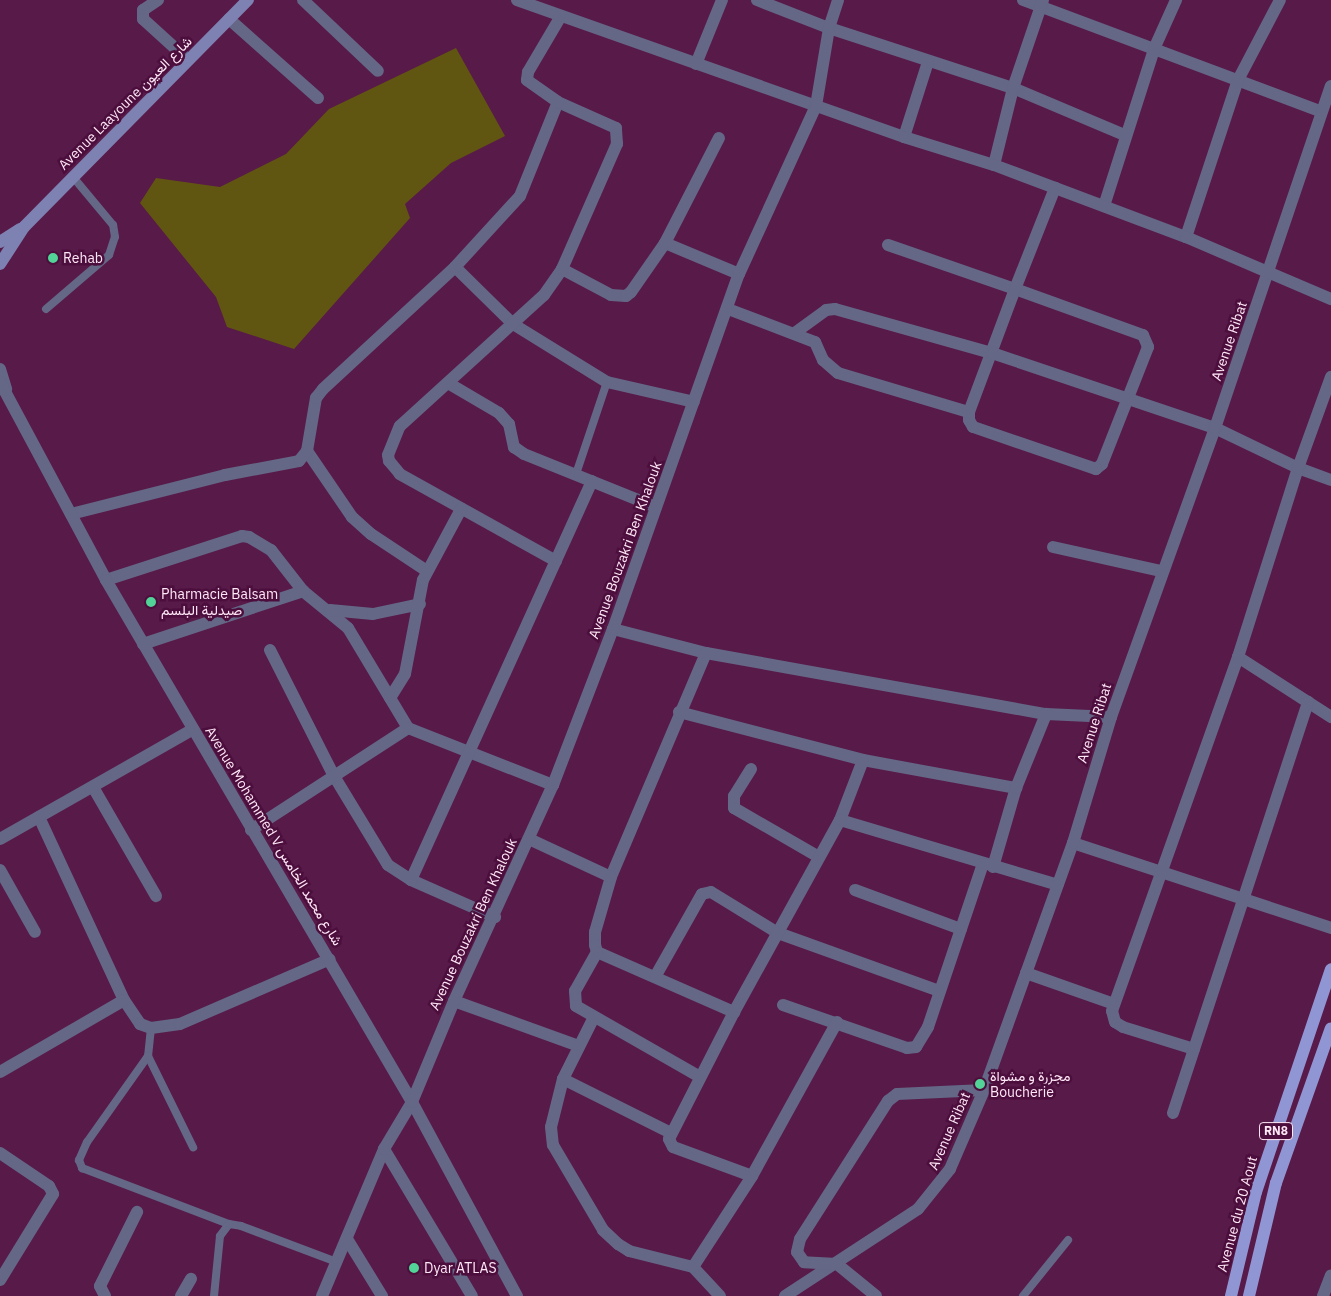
<!DOCTYPE html>
<html>
<head>
<meta charset="utf-8">
<style>
	body { margin:0 }
	#map { position:relative; width:1331px; height:1296px; overflow:hidden; background:#581a48; font-family:"IBM Plex Sans",Vazirmatn,sans-serif }
	div>[style] { position:absolute }
	.green>* { inset:0; background:#615611 }
	.service>* { height:8px; margin:-4px; padding:0 4px; transform-origin:4px; border-radius:4px; background:#646786 }
	.minor>* { height:12px; margin:-6px; padding:0 6px; transform-origin:6px; border-radius:6px; background:#646786 }
	.tertiary>* { height:12px; margin:-6px; padding:0 6px; transform-origin:6px; border-radius:6px; background:#646786 }
	.secondary>* { height:12px; margin:-6px; padding:0 6px; transform-origin:6px; border-radius:6px; background:#7d82b2 }
	.primary>* { height:12px; margin:-6px; padding:0 6px; transform-origin:6px; border-radius:6px; background:#9096d4 }
	.dots>* { width:14px; height:14px; translate:-50% -50%; box-sizing:border-box; border:2px solid #4c0e3d; border-radius:50% }
	span { translate:-50% -50%; white-space:nowrap; text-align:center; line-height:1.15; -webkit-text-stroke:5px #4c0e3d; paint-order:stroke }
	.shield-label span { padding:1px 4px; background:#4c0e3d; border:1px solid; border-radius:4px; -webkit-text-stroke-width:0 }
	.shield-label { font-size:12px; color:#ffe7f6; font-weight:700 }
	.street-label { font-size:14px; color:#ffe7f6 }
	.poi-label { font-size:14px; color:#ffe7f6 }
	.left { translate:0 -50%; text-align:left }
</style>
</head>
<body>
<div id="map">
	<div class="green">
		<div style="clip-path:polygon(456px 48px,505px 136px,451px 163px,405px 204px,410px 218px,294px 349px,227px 327px,216px 297px,140px 203px,156px 178px,220px 187px,286px 154px,329px 109px)"></div>
	</div>
	<div class="service">
		<div style="left:46px;top:309px;width:83px;rotate:-40.6deg"></div>
		<div style="left:109px;top:255px;width:19px;rotate:-72deg"></div>
		<div style="left:115px;top:237px;width:12px;rotate:-99deg"></div>
		<div style="left:113px;top:225px;width:62px;rotate:-129.8deg"></div>
		<div style="left:576px;top:474px;width:97px;rotate:-71.4deg"></div>
		<div style="left:151px;top:1028px;width:28px;rotate:96deg"></div>
		<div style="left:148px;top:1056px;width:102px;rotate:63.7deg"></div>
		<div style="left:148px;top:1056px;width:105px;rotate:125.3deg"></div>
		<div style="left:87px;top:1142px;width:20px;rotate:114deg"></div>
		<div style="left:79px;top:1160px;width:9px;rotate:69deg"></div>
		<div style="left:82px;top:1168px;width:157px;rotate:20.9deg"></div>
		<div style="left:214px;top:1296px;width:60px;rotate:-84.3deg"></div>
		<div style="left:220px;top:1236px;width:15px;rotate:-53deg"></div>
		<div style="left:229px;top:1224px;width:12px;rotate:9deg"></div>
		<div style="left:241px;top:1226px;width:103px;rotate:20.6deg"></div>
		<div style="left:1023px;top:1296px;width:72px;rotate:-51.2deg"></div>
	</div>
	<div class="minor">
		<div style="left:158px;top:0;width:18px;rotate:146deg"></div>
		<div style="left:143px;top:10px;width:9px;rotate:90deg"></div>
		<div style="left:143px;top:19px;width:61px;rotate:42.3deg"></div>
		<div style="left:303px;top:0;width:103px;rotate:43.4deg"></div>
		<div style="left:757px;top:0;width:77px;rotate:21.3deg"></div>
		<div style="left:829px;top:28px;width:194px;rotate:18.1deg"></div>
		<div style="left:1013px;top:88px;width:121px;rotate:22.9deg"></div>
		<div style="left:1023px;top:0;width:317px;rotate:20.5deg"></div>
		<div style="left:229px;top:19px;width:119px;rotate:41.6deg"></div>
		<div style="left:696px;top:64px;width:69px;rotate:-67.9deg"></div>
		<div style="left:904px;top:137px;width:79px;rotate:-72.3deg"></div>
		<div style="left:994px;top:165px;width:79px;rotate:-76.1deg"></div>
		<div style="left:1013px;top:88px;width:93px;rotate:-71.2deg"></div>
		<div style="left:1104px;top:206px;width:165px;rotate:-72.3deg"></div>
		<div style="left:1154px;top:49px;width:54px;rotate:-65.8deg"></div>
		<div style="left:1186px;top:237px;width:165px;rotate:-71.7deg"></div>
		<div style="left:1238px;top:80px;width:90px;rotate:-62.3deg"></div>
		<div style="left:665px;top:243px;width:80px;rotate:22.7deg"></div>
		<div style="left:888px;top:245px;width:134px;rotate:19.1deg"></div>
		<div style="left:1015px;top:289px;width:136px;rotate:19.8deg"></div>
		<div style="left:1143px;top:335px;width:13px;rotate:67deg"></div>
		<div style="left:1148px;top:347px;width:126px;rotate:111.5deg"></div>
		<div style="left:1102px;top:464px;width:8px;rotate:140deg"></div>
		<div style="left:1096px;top:469px;width:130px;rotate:-161.1deg"></div>
		<div style="left:973px;top:427px;width:8px;rotate:-120deg"></div>
		<div style="left:969px;top:420px;width:8px;rotate:-90deg"></div>
		<div style="left:969px;top:412px;width:131px;rotate:-69.5deg"></div>
		<div style="left:1015px;top:289px;width:109px;rotate:-68.4deg"></div>
		<div style="left:455px;top:267px;width:81px;rotate:44.5deg"></div>
		<div style="left:513px;top:324px;width:110px;rotate:31.7deg"></div>
		<div style="left:607px;top:382px;width:89px;rotate:12.9deg"></div>
		<div style="left:562px;top:269px;width:55px;rotate:28deg"></div>
		<div style="left:611px;top:295px;width:15px;rotate:4deg"></div>
		<div style="left:626px;top:296px;width:6px;rotate:-39deg"></div>
		<div style="left:631px;top:292px;width:60px;rotate:-55.2deg"></div>
		<div style="left:665px;top:243px;width:118px;rotate:-62.8deg"></div>
		<div style="left:728px;top:309px;width:93px;rotate:20.8deg"></div>
		<div style="left:815px;top:342px;width:20px;rotate:66deg"></div>
		<div style="left:823px;top:360px;width:20px;rotate:41deg"></div>
		<div style="left:838px;top:373px;width:137px;rotate:16.6deg"></div>
		<div style="left:796px;top:332px;width:37px;rotate:-36deg"></div>
		<div style="left:826px;top:310px;width:9px;rotate:-6deg"></div>
		<div style="left:835px;top:309px;width:163px;rotate:15.7deg"></div>
		<div style="left:992px;top:353px;width:235px;rotate:18.6deg"></div>
		<div style="left:1215px;top:428px;width:92px;rotate:25.7deg"></div>
		<div style="left:1298px;top:468px;width:35px;rotate:20deg"></div>
		<div style="left:448px;top:383px;width:59px;rotate:30.5deg"></div>
		<div style="left:499px;top:413px;width:15px;rotate:48deg"></div>
		<div style="left:509px;top:424px;width:24px;rotate:78deg"></div>
		<div style="left:514px;top:447px;width:12px;rotate:35deg"></div>
		<div style="left:524px;top:454px;width:142px;rotate:21.9deg"></div>
		<div style="left:307px;top:451px;width:80px;rotate:55.7deg"></div>
		<div style="left:352px;top:517px;width:25px;rotate:42deg"></div>
		<div style="left:371px;top:534px;width:67px;rotate:33.5deg"></div>
		<div style="left:71px;top:514px;width:159px;rotate:-14.2deg"></div>
		<div style="left:225px;top:475px;width:75px;rotate:-10.7deg"></div>
		<div style="left:299px;top:461px;width:13px;rotate:-51deg"></div>
		<div style="left:307px;top:451px;width:54px;rotate:-80.4deg"></div>
		<div style="left:316px;top:398px;width:11px;rotate:-52deg"></div>
		<div style="left:323px;top:389px;width:180px;rotate:-42.7deg"></div>
		<div style="left:455px;top:267px;width:96px;rotate:-47.5deg"></div>
		<div style="left:520px;top:196px;width:101px;rotate:-68deg"></div>
		<div style="left:1053px;top:547px;width:111px;rotate:12.5deg"></div>
		<div style="left:556px;top:561px;width:179px;rotate:-150.9deg"></div>
		<div style="left:400px;top:474px;width:17px;rotate:-130deg"></div>
		<div style="left:389px;top:461px;width:6px;rotate:-99deg"></div>
		<div style="left:388px;top:455px;width:31px;rotate:-68deg"></div>
		<div style="left:400px;top:426px;width:195px;rotate:-42.3deg"></div>
		<div style="left:544px;top:295px;width:32px;rotate:-55deg"></div>
		<div style="left:562px;top:269px;width:137px;rotate:-66.3deg"></div>
		<div style="left:617px;top:144px;width:16px;rotate:-94deg"></div>
		<div style="left:616px;top:128px;width:64px;rotate:-155.9deg"></div>
		<div style="left:558px;top:102px;width:38px;rotate:-145deg"></div>
		<div style="left:527px;top:80px;width:8px;rotate:-83deg"></div>
		<div style="left:528px;top:72px;width:65px;rotate:-59.5deg"></div>
		<div style="left:106px;top:580px;width:143px;rotate:-17.9deg"></div>
		<div style="left:242px;top:536px;width:7px;rotate:8deg"></div>
		<div style="left:249px;top:537px;width:26px;rotate:31deg"></div>
		<div style="left:271px;top:550px;width:52px;rotate:52deg"></div>
		<div style="left:303px;top:591px;width:58px;rotate:39.4deg"></div>
		<div style="left:348px;top:628px;width:117px;rotate:59deg"></div>
		<div style="left:408px;top:728px;width:156px;rotate:21.5deg"></div>
		<div style="left:330px;top:610px;width:43px;rotate:5.3deg"></div>
		<div style="left:373px;top:614px;width:48px;rotate:-12deg"></div>
		<div style="left:613px;top:629px;width:96px;rotate:14.5deg"></div>
		<div style="left:706px;top:653px;width:345px;rotate:10.2deg"></div>
		<div style="left:1046px;top:714px;width:65px;rotate:2.6deg"></div>
		<div style="left:143px;top:644px;width:169px;rotate:-18.3deg"></div>
		<div style="left:270px;top:650px;width:141px;rotate:63.1deg"></div>
		<div style="left:334px;top:776px;width:104px;rotate:58.8deg"></div>
		<div style="left:388px;top:865px;width:27px;rotate:33deg"></div>
		<div style="left:411px;top:880px;width:92px;rotate:23.8deg"></div>
		<div style="left:706px;top:653px;width:243px;rotate:113deg"></div>
		<div style="left:611px;top:877px;width:57px;rotate:106.2deg"></div>
		<div style="left:595px;top:932px;width:13px;rotate:90deg"></div>
		<div style="left:595px;top:945px;width:7px;rotate:74deg"></div>
		<div style="left:597px;top:952px;width:150px;rotate:23.7deg"></div>
		<div style="left:1238px;top:657px;width:111px;rotate:32.8deg"></div>
		<div style="left:390px;top:698px;width:28px;rotate:-58deg"></div>
		<div style="left:405px;top:674px;width:96px;rotate:-79.2deg"></div>
		<div style="left:423px;top:580px;width:81px;rotate:-61.8deg"></div>
		<div style="left:679px;top:712px;width:190px;rotate:14.6deg"></div>
		<div style="left:863px;top:760px;width:156px;rotate:10.4deg"></div>
		<div style="left:751px;top:769px;width:32px;rotate:122deg"></div>
		<div style="left:734px;top:796px;width:12px;rotate:90deg"></div>
		<div style="left:734px;top:808px;width:98px;rotate:30deg"></div>
		<div style="left:93px;top:787px;width:126px;rotate:60deg"></div>
		<div style="left:39px;top:817px;width:202px;rotate:65.1deg"></div>
		<div style="left:124px;top:1000px;width:29px;rotate:56deg"></div>
		<div style="left:140px;top:1024px;width:12px;rotate:20deg"></div>
		<div style="left:151px;top:1028px;width:29px;rotate:-8deg"></div>
		<div style="left:180px;top:1024px;width:163px;rotate:-23.4deg"></div>
		<div style="left:840px;top:820px;width:64px;rotate:-69deg"></div>
		<div style="left:251px;top:830px;width:187px;rotate:-33deg"></div>
		<div style="left:0;top:839px;width:221px;rotate:-29.6deg"></div>
		<div style="left:529px;top:839px;width:90px;rotate:24.9deg"></div>
		<div style="left:1073px;top:843px;width:272px;rotate:18.2deg"></div>
		<div style="left:993px;top:867px;width:82px;rotate:-73.8deg"></div>
		<div style="left:1016px;top:788px;width:80px;rotate:-67.9deg"></div>
		<div style="left:0;top:870px;width:71px;rotate:60.6deg"></div>
		<div style="left:411px;top:880px;width:438px;rotate:-65.6deg"></div>
		<div style="left:855px;top:890px;width:113px;rotate:20.2deg"></div>
		<div style="left:597px;top:952px;width:45px;rotate:119.4deg"></div>
		<div style="left:575px;top:991px;width:15px;rotate:86deg"></div>
		<div style="left:576px;top:1006px;width:143px;rotate:29.8deg"></div>
		<div style="left:1026px;top:973px;width:93px;rotate:19.4deg"></div>
		<div style="left:655px;top:977px;width:95px;rotate:-60.5deg"></div>
		<div style="left:702px;top:894px;width:9px;rotate:-13deg"></div>
		<div style="left:711px;top:892px;width:79px;rotate:31.5deg"></div>
		<div style="left:778px;top:933px;width:171px;rotate:19.8deg"></div>
		<div style="left:454px;top:1001px;width:133px;rotate:19.8deg"></div>
		<div style="left:783px;top:1005px;width:131px;rotate:19.1deg"></div>
		<div style="left:907px;top:1048px;width:9px;rotate:-6deg"></div>
		<div style="left:916px;top:1047px;width:23px;rotate:-59deg"></div>
		<div style="left:928px;top:1027px;width:172px;rotate:-71.4deg"></div>
		<div style="left:594px;top:1017px;width:69px;rotate:116.6deg"></div>
		<div style="left:563px;top:1079px;width:49px;rotate:104deg"></div>
		<div style="left:551px;top:1127px;width:18px;rotate:84deg"></div>
		<div style="left:553px;top:1145px;width:99px;rotate:59.5deg"></div>
		<div style="left:603px;top:1230px;width:21px;rotate:43deg"></div>
		<div style="left:618px;top:1244px;width:13px;rotate:32deg"></div>
		<div style="left:629px;top:1251px;width:66px;rotate:14deg"></div>
		<div style="left:1194px;top:1049px;width:74px;rotate:-162.8deg"></div>
		<div style="left:1123px;top:1027px;width:9px;rotate:-148deg"></div>
		<div style="left:1115px;top:1022px;width:11px;rotate:-105deg"></div>
		<div style="left:1112px;top:1011px;width:376px;rotate:-70.4deg"></div>
		<div style="left:1238px;top:657px;width:198px;rotate:-72.4deg"></div>
		<div style="left:1298px;top:468px;width:97px;rotate:-70.1deg"></div>
		<div style="left:0;top:1072px;width:143px;rotate:-30.1deg"></div>
		<div style="left:563px;top:1079px;width:121px;rotate:26.6deg"></div>
		<div style="left:1173px;top:1113px;width:433px;rotate:-71.8deg"></div>
		<div style="left:384px;top:1149px;width:171px;rotate:59.1deg"></div>
		<div style="left:0;top:1153px;width:59px;rotate:34deg"></div>
		<div style="left:49px;top:1186px;width:9px;rotate:63deg"></div>
		<div style="left:53px;top:1194px;width:101px;rotate:121.6deg"></div>
		<div style="left:752px;top:1176px;width:176px;rotate:-61.1deg"></div>
		<div style="left:347px;top:1239px;width:67px;rotate:58.4deg"></div>
		<div style="left:105px;top:1296px;width:11px;rotate:-117deg"></div>
		<div style="left:100px;top:1286px;width:83px;rotate:-63.4deg"></div>
		<div style="left:181px;top:1296px;width:20px;rotate:-60deg"></div>
		<div style="left:322px;top:1296px;width:160px;rotate:-67.1deg"></div>
		<div style="left:384px;top:1149px;width:55px;rotate:-59.2deg"></div>
		<div style="left:720px;top:1296px;width:40px;rotate:-133deg"></div>
		<div style="left:693px;top:1267px;width:108px;rotate:-57deg"></div>
		<div style="left:752px;top:1176px;width:84px;rotate:-159.8deg"></div>
		<div style="left:673px;top:1147px;width:9px;rotate:-117deg"></div>
		<div style="left:669px;top:1139px;width:143px;rotate:-62.9deg"></div>
		<div style="left:734px;top:1012px;width:219px;rotate:-61.1deg"></div>
		<div style="left:840px;top:820px;width:227px;rotate:16.6deg"></div>
		<div style="left:785px;top:1296px;width:159px;rotate:-33.2deg"></div>
		<div style="left:918px;top:1209px;width:51px;rotate:-51.3deg"></div>
		<div style="left:950px;top:1169px;width:86px;rotate:-66.7deg"></div>
		<div style="left:984px;top:1090px;width:263px;rotate:-70.2deg"></div>
		<div style="left:1073px;top:843px;width:132px;rotate:-73.2deg"></div>
		<div style="left:1111px;top:717px;width:307px;rotate:-70.2deg"></div>
		<div style="left:1215px;top:428px;width:361px;rotate:-71.3deg"></div>
		<div style="left:876px;top:1296px;width:50px;rotate:-140.6deg"></div>
		<div style="left:837px;top:1264px;width:33px;rotate:-177deg"></div>
		<div style="left:804px;top:1262px;width:12px;rotate:-125deg"></div>
		<div style="left:797px;top:1252px;width:13px;rotate:-77deg"></div>
		<div style="left:800px;top:1239px;width:164px;rotate:-57.5deg"></div>
		<div style="left:888px;top:1101px;width:11px;rotate:-38deg"></div>
		<div style="left:897px;top:1094px;width:87px;rotate:-2.6deg"></div>
		<div style="left:1323px;top:1296px;width:22px;rotate:-69deg"></div>
	</div>
	<div class="tertiary">
		<div style="left:517px;top:0;width:411px;rotate:19.5deg"></div>
		<div style="left:904px;top:137px;width:94px;rotate:17.3deg"></div>
		<div style="left:994px;top:165px;width:205px;rotate:20.6deg"></div>
		<div style="left:1186px;top:237px;width:158px;rotate:23.2deg"></div>
		<div style="left:0;top:369px;width:21px;rotate:73deg"></div>
		<div style="left:0;top:382px;width:225px;rotate:61.8deg"></div>
		<div style="left:106px;top:580px;width:605px;rotate:59.62deg"></div>
		<div style="left:412px;top:1102px;width:221px;rotate:61.6deg"></div>
		<div style="left:412px;top:1102px;width:109px;rotate:-67.4deg"></div>
		<div style="left:454px;top:1001px;width:238px;rotate:-65.4deg"></div>
		<div style="left:553px;top:785px;width:167px;rotate:-69deg"></div>
		<div style="left:613px;top:629px;width:377px;rotate:-70.5deg"></div>
		<div style="left:739px;top:274px;width:185px;rotate:-65.4deg"></div>
		<div style="left:816px;top:106px;width:79px;rotate:-80.5deg"></div>
		<div style="left:829px;top:28px;width:29px;rotate:-72deg"></div>
	</div>
	<div class="secondary">
		<div style="left:0;top:242px;width:24px;rotate:-33deg"></div>
		<div style="left:0;top:264px;width:44px;rotate:-57deg"></div>
		<div style="left:24px;top:227px;width:319px;rotate:-45.4deg"></div>
	</div>
	<div class="primary">
		<div style="left:1231px;top:1296px;width:107px;rotate:-76.5deg"></div>
		<div style="left:1256px;top:1192px;width:235px;rotate:-71.4deg"></div>
		<div style="left:1249px;top:1296px;width:116px;rotate:-76.6deg"></div>
		<div style="left:1276px;top:1183px;width:164px;rotate:-70.5deg"></div>
	</div>
	<div class="dots">
		<div style="left:53px;top:258px;background:#52d397"></div>
		<div style="left:151px;top:602px;background:#52d397"></div>
		<div style="left:980px;top:1084px;background:#52d397"></div>
		<div style="left:414px;top:1268px;background:#52d397"></div>
	</div>
	<div class="shield-label">
		<span style="left:1276px;top:1131px">RN8</span>
	</div>
	<div class="street-label">
		<span style="left:125px;top:103px;rotate:-45deg">Avenue Laayoune شارع العيون</span>
		<span style="left:1229px;top:341px;rotate:-71deg">Avenue Ribat</span>
		<span style="left:625px;top:550px;rotate:-70deg">Avenue Bouzakri Ben Khalouk</span>
		<span style="left:1094px;top:723px;rotate:-72deg">Avenue Ribat</span>
		<span style="left:274px;top:836px;rotate:59deg">Avenue Mohammed V شارع محمد الخامس</span>
		<span style="left:473px;top:924px;rotate:-65deg">Avenue Bouzakri Ben Khalouk</span>
		<span style="left:949px;top:1131px;rotate:-66deg">Avenue Ribat</span>
		<span style="left:1237px;top:1214px;rotate:-75deg">Avenue du 20 Aout</span>
	</div>
	<div class="poi-label">
		<span class="left" style="left:63px;top:258px">Rehab</span>
		<span class="left" style="left:161px;top:602px">Pharmacie Balsam<br>صيدلية البلسم</span>
		<span class="left" style="left:990px;top:1084px">مجزرة و مشواة<br>Boucherie</span>
		<span class="left" style="left:424px;top:1268px">Dyar ATLAS</span>
	</div>
</div>
</body>
</html>
